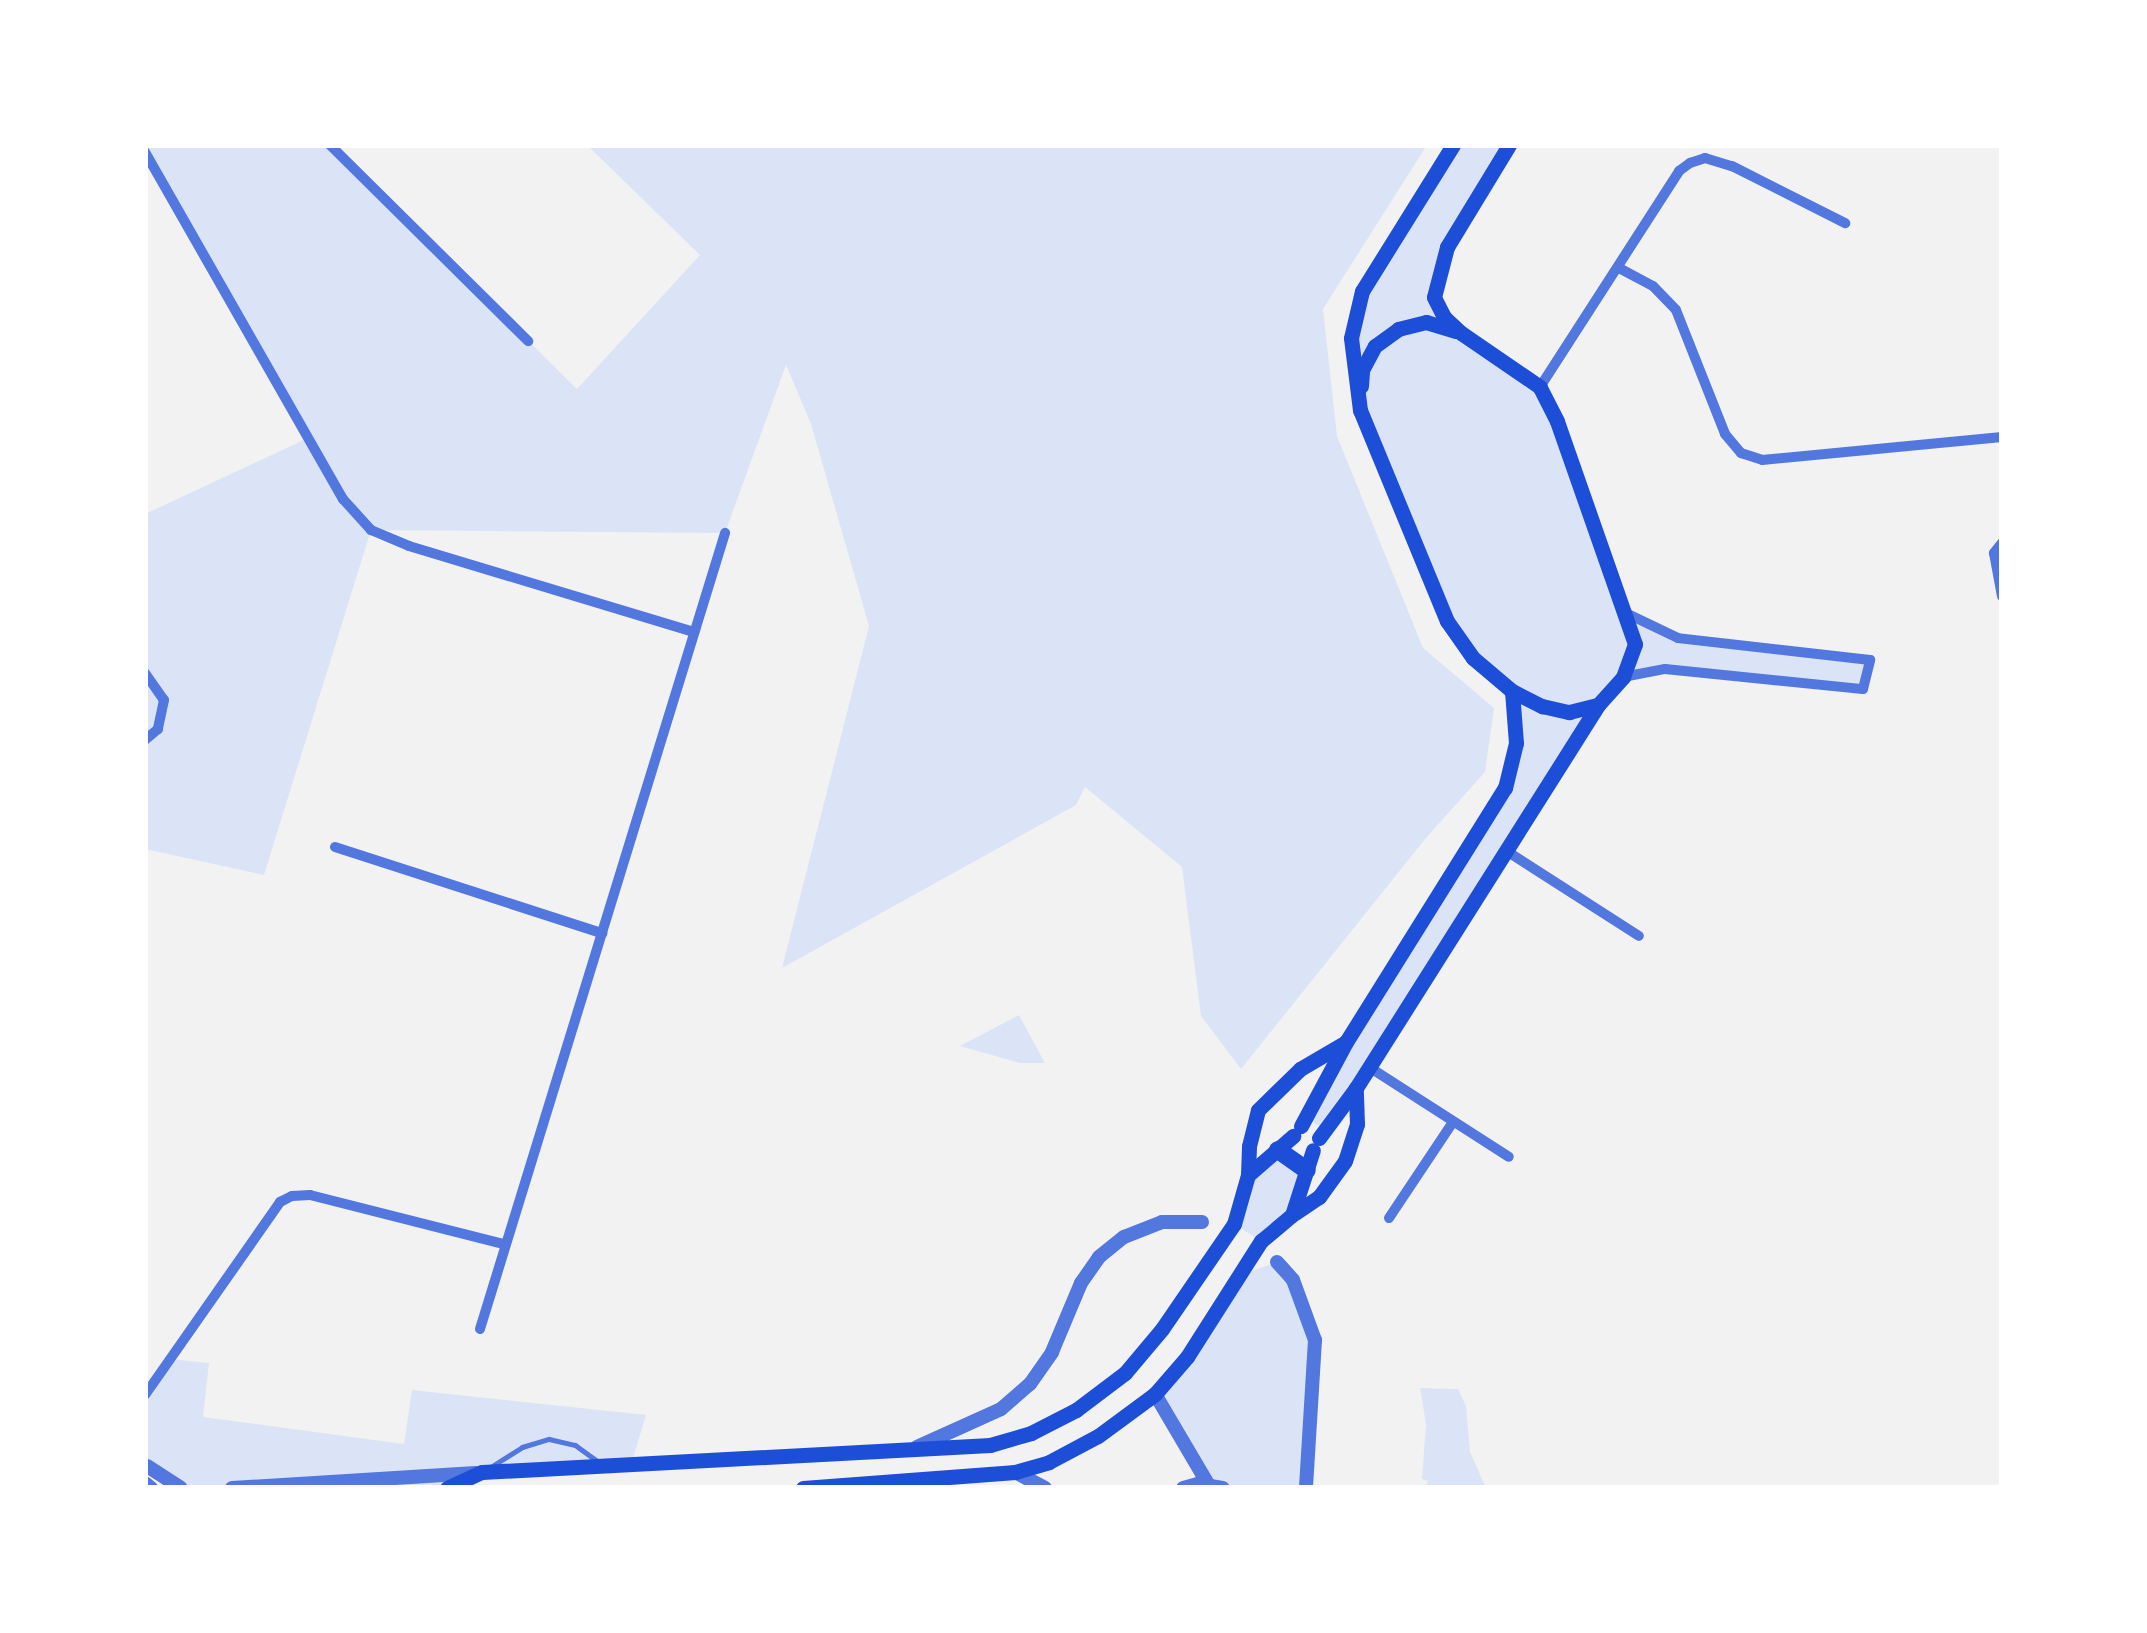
<!DOCTYPE html>
<html>
<head>
<meta charset="utf-8">
<style>
	body { margin:0 }
	#map { position:relative; width:2147px; height:1633px; overflow:hidden; background:#f2f2f2; font-family:"DM Sans",sans-serif }
	div>[style] { position:absolute }
	.green>* { inset:0; background:#dbe4f7 }
	.service>* { height:5px; margin:-2.5px; padding:0 2.5px; transform-origin:2.5px; border-radius:2.5px; background:#5277de }
	.minor>* { height:10px; margin:-5px; padding:0 5px; transform-origin:5px; border-radius:5px; background:#5277de }
	.tertiary>* { height:14px; margin:-7px; padding:0 7px; transform-origin:7px; border-radius:7px; background:#5277de }
	.secondary>* { height:15px; margin:-7.5px; padding:0 7.5px; transform-origin:7.5px; border-radius:7.5px; background:#1d4ed8 }
	.primary>* { height:18px; margin:-9px; padding:0 9px; transform-origin:9px; border-radius:9px; background:#1d4ed8 }
	span { translate:-50% -50%; white-space:nowrap; text-align:center; line-height:1.15; -webkit-text-stroke:9px #fff; paint-order:stroke }
	.frame { position:absolute; inset:0; border:148px solid #fff; pointer-events:none }
</style>
</head>
<body>
<div id="map">
	<div class="green">
		<div style="clip-path:polygon(145px 145px,330px 145px,577px 389px,700px 255px,587px 145px,1427px 145px,1323px 309px,1337px 436px,1423px 648px,1494px 708px,1485px 772px,1425px 839px,1241px 1069px,1201px 1016px,1182px 867px,1085px 787px,1076px 805px,782px 968px,869px 626px,811px 424px,786px 365px,725px 533px,371px 530px,264px 875px,145px 849px,145px 514px,308px 438px,145px 152px)"></div>
		<div style="clip-path:polygon(1453px 145px,1509px 145px,1437px 274px,1444px 317px,1534px 380px,1628px 614px,1678px 638px,1870px 660px,1863px 689px,1665px 669px,1623px 677px,1325px 1130px,1306px 1117px,1505px 788px,1516px 705px,1447px 621px,1352px 372px,1362px 291px)"></div>
		<div style="clip-path:polygon(1019px 1015px,1045px 1063px,1020px 1063px,960px 1046px)"></div>
		<div style="clip-path:polygon(1278px 1150px,1307px 1170px,1298px 1200px,1261px 1241px,1234px 1224px,1243px 1187px)"></div>
		<div style="clip-path:polygon(1277px 1262px,1315px 1340px,1306px 1488px,1223px 1488px,1214px 1485px,1155px 1394px,1235px 1277px)"></div>
		<div style="clip-path:polygon(170px 1359px,209px 1363px,203px 1417px,404px 1444px,412px 1390px,646px 1415px,631px 1465px,482px 1472px,447px 1488px,181px 1488px,145px 1457px,145px 1382px,154px 1382px)"></div>
		<div style="clip-path:polygon(1420px 1388px,1458px 1389px,1466px 1406px,1470px 1452px,1486px 1488px,1425px 1488px,1428px 1481px,1422px 1479px,1426px 1424px)"></div>
	</div>
	<div class="service">
		<div style="left:492px;top:1466px;width:36px;rotate:-32deg"></div>
		<div style="left:522px;top:1447px;width:28px;rotate:-17deg"></div>
		<div style="left:549px;top:1439px;width:27px;rotate:13deg"></div>
		<div style="left:575px;top:1445px;width:27px;rotate:36deg"></div>
	</div>
	<div class="minor">
		<div style="left:330px;top:145px;width:279px;rotate:44.7deg"></div>
		<div style="left:145px;top:152px;width:400px;rotate:60.3deg"></div>
		<div style="left:343px;top:499px;width:42px;rotate:47.9deg"></div>
		<div style="left:371px;top:530px;width:41px;rotate:22.8deg"></div>
		<div style="left:409px;top:546px;width:298px;rotate:16.8deg"></div>
		<div style="left:1619px;top:268px;width:38px;rotate:28deg"></div>
		<div style="left:1653px;top:286px;width:33px;rotate:46deg"></div>
		<div style="left:1676px;top:310px;width:133px;rotate:68.4deg"></div>
		<div style="left:1725px;top:434px;width:25px;rotate:50deg"></div>
		<div style="left:1741px;top:453px;width:22px;rotate:18deg"></div>
		<div style="left:1762px;top:460px;width:241px;rotate:-5.5deg"></div>
		<div style="left:1540px;top:387px;width:257px;rotate:-57.2deg"></div>
		<div style="left:1679px;top:171px;width:14px;rotate:-36deg"></div>
		<div style="left:1690px;top:163px;width:16px;rotate:-18deg"></div>
		<div style="left:1705px;top:158px;width:28px;rotate:17deg"></div>
		<div style="left:1732px;top:166px;width:127px;rotate:26.8deg"></div>
		<div style="left:2002px;top:543px;width:13px;rotate:129deg"></div>
		<div style="left:1994px;top:553px;width:44px;rotate:79.5deg"></div>
		<div style="left:145px;top:673px;width:33px;rotate:55deg"></div>
		<div style="left:164px;top:700px;width:30px;rotate:102deg"></div>
		<div style="left:158px;top:729px;width:17px;rotate:140deg"></div>
		<div style="left:1623px;top:677px;width:43px;rotate:-10.8deg"></div>
		<div style="left:1665px;top:669px;width:199px;rotate:5.8deg"></div>
		<div style="left:1863px;top:689px;width:30px;rotate:-76deg"></div>
		<div style="left:1870px;top:660px;width:193px;rotate:-173.5deg"></div>
		<div style="left:1678px;top:638px;width:55px;rotate:-154.4deg"></div>
		<div style="left:335px;top:847px;width:281px;rotate:17.9deg"></div>
		<div style="left:1505px;top:850px;width:159px;rotate:32.7deg"></div>
		<div style="left:1369px;top:1067px;width:166px;rotate:32.7deg"></div>
		<div style="left:1389px;top:1218px;width:115px;rotate:-56.3deg"></div>
		<div style="left:480px;top:1329px;width:833px;rotate:-72.89deg"></div>
		<div style="left:145px;top:1395px;width:236px;rotate:-55deg"></div>
		<div style="left:280px;top:1202px;width:13px;rotate:-27deg"></div>
		<div style="left:292px;top:1196px;width:18px;rotate:-3deg"></div>
		<div style="left:310px;top:1195px;width:200px;rotate:14.2deg"></div>
	</div>
	<div class="tertiary">
		<div style="left:1277px;top:1262px;width:24px;rotate:48deg"></div>
		<div style="left:1293px;top:1280px;width:64px;rotate:69.9deg"></div>
		<div style="left:1315px;top:1340px;width:148px;rotate:93.5deg"></div>
		<div style="left:1155px;top:1394px;width:104px;rotate:59.5deg"></div>
		<div style="left:917px;top:1447px;width:92px;rotate:-24.3deg"></div>
		<div style="left:1001px;top:1409px;width:38px;rotate:-41deg"></div>
		<div style="left:1030px;top:1384px;width:39px;rotate:-55deg"></div>
		<div style="left:1052px;top:1352px;width:75px;rotate:-67.2deg"></div>
		<div style="left:1081px;top:1283px;width:32px;rotate:-55deg"></div>
		<div style="left:1099px;top:1257px;width:32px;rotate:-39deg"></div>
		<div style="left:1124px;top:1237px;width:41px;rotate:-21.5deg"></div>
		<div style="left:1162px;top:1222px;width:40px"></div>
		<div style="left:147px;top:1466px;width:40px;rotate:32.9deg"></div>
		<div style="left:1015px;top:1472px;width:34px;rotate:28deg"></div>
		<div style="left:145px;top:1483px;width:8px;rotate:40deg"></div>
		<div style="left:232px;top:1488px;width:244px;rotate:-3.5deg"></div>
		<div style="left:1183px;top:1488px;width:16px;rotate:-15deg"></div>
		<div style="left:1198px;top:1484px;width:25px;rotate:9deg"></div>
	</div>
	<div class="secondary">
		<div style="left:1453px;top:145px;width:172px;rotate:121.9deg"></div>
		<div style="left:1362px;top:291px;width:48px;rotate:103.2deg"></div>
		<div style="left:1351px;top:338px;width:73px;rotate:82.9deg"></div>
		<div style="left:1360px;top:410px;width:228px;rotate:67.6deg"></div>
		<div style="left:1447px;top:621px;width:45px;rotate:54.9deg"></div>
		<div style="left:1473px;top:658px;width:51px;rotate:40.2deg"></div>
		<div style="left:1512px;top:691px;width:34px;rotate:27deg"></div>
		<div style="left:1542px;top:706px;width:28px;rotate:13deg"></div>
		<div style="left:1569px;top:712px;width:30px;rotate:-14deg"></div>
		<div style="left:1361px;top:386px;width:16px;rotate:-86deg"></div>
		<div style="left:1362px;top:370px;width:27px;rotate:-62deg"></div>
		<div style="left:1375px;top:346px;width:29px;rotate:-36deg"></div>
		<div style="left:1398px;top:329px;width:29px;rotate:-14deg"></div>
		<div style="left:1426px;top:322px;width:31px;rotate:17deg"></div>
		<div style="left:1301px;top:1126px;width:95px;rotate:-61.8deg"></div>
		<div style="left:1346px;top:1042px;width:300px;rotate:-58deg"></div>
		<div style="left:1505px;top:788px;width:46px;rotate:-76.3deg"></div>
		<div style="left:1516px;top:743px;width:52px;rotate:-94.4deg"></div>
		<div style="left:1319px;top:1138px;width:62px;rotate:-53.5deg"></div>
		<div style="left:1356px;top:1088px;width:453px;rotate:-57.7deg"></div>
		<div style="left:1598px;top:705px;width:38px;rotate:-48deg"></div>
		<div style="left:1623px;top:677px;width:35px;rotate:-70deg"></div>
		<div style="left:1635px;top:644px;width:236px;rotate:-109.3deg"></div>
		<div style="left:1557px;top:421px;width:38px;rotate:-117deg"></div>
		<div style="left:1540px;top:387px;width:96px;rotate:-145.6deg"></div>
		<div style="left:1461px;top:333px;width:23px;rotate:-137deg"></div>
		<div style="left:1444px;top:317px;width:22px;rotate:-117deg"></div>
		<div style="left:1434px;top:297px;width:52px;rotate:-75.4deg"></div>
		<div style="left:1447px;top:247px;width:119px;rotate:-58.7deg"></div>
		<div style="left:1248px;top:1175px;width:29px;rotate:-88deg"></div>
		<div style="left:1249px;top:1146px;width:37px;rotate:-76deg"></div>
		<div style="left:1258px;top:1110px;width:59px;rotate:-44.3deg"></div>
		<div style="left:1300px;top:1069px;width:53px;rotate:-30.4deg"></div>
		<div style="left:1295px;top:1213px;width:29px;rotate:-34deg"></div>
		<div style="left:1319px;top:1197px;width:44px;rotate:-54.2deg"></div>
		<div style="left:1345px;top:1161px;width:39px;rotate:-72deg"></div>
		<div style="left:1357px;top:1124px;width:36px;rotate:-92deg"></div>
		<div style="left:447px;top:1488px;width:38px;rotate:-25deg"></div>
		<div style="left:482px;top:1472px;width:509px;rotate:-3.04deg"></div>
		<div style="left:990px;top:1445px;width:43px;rotate:-16.3deg"></div>
		<div style="left:1031px;top:1433px;width:51px;rotate:-27.1deg"></div>
		<div style="left:1076px;top:1410px;width:61px;rotate:-37.1deg"></div>
		<div style="left:1125px;top:1373px;width:57px;rotate:-49.9deg"></div>
		<div style="left:1162px;top:1329px;width:127px;rotate:-55.6deg"></div>
		<div style="left:1234px;top:1224px;width:51px;rotate:-74.1deg"></div>
		<div style="left:1248px;top:1175px;width:60px;rotate:-40.9deg"></div>
		<div style="left:803px;top:1488px;width:213px;rotate:-4.3deg"></div>
		<div style="left:1015px;top:1472px;width:35px;rotate:-16deg"></div>
		<div style="left:1049px;top:1462px;width:55px;rotate:-28deg"></div>
		<div style="left:1098px;top:1436px;width:71px;rotate:-36.4deg"></div>
		<div style="left:1155px;top:1394px;width:49px;rotate:-49.1deg"></div>
		<div style="left:1187px;top:1357px;width:138px;rotate:-57.5deg"></div>
		<div style="left:1261px;top:1241px;width:40px;rotate:-40deg"></div>
		<div style="left:1292px;top:1215px;width:68px;rotate:-72.1deg"></div>
	</div>
	<div class="primary">
		<div style="left:1278px;top:1150px;width:35px;rotate:35deg"></div>
	</div>
	<div class="frame"></div>
</div>
</body>
</html>
